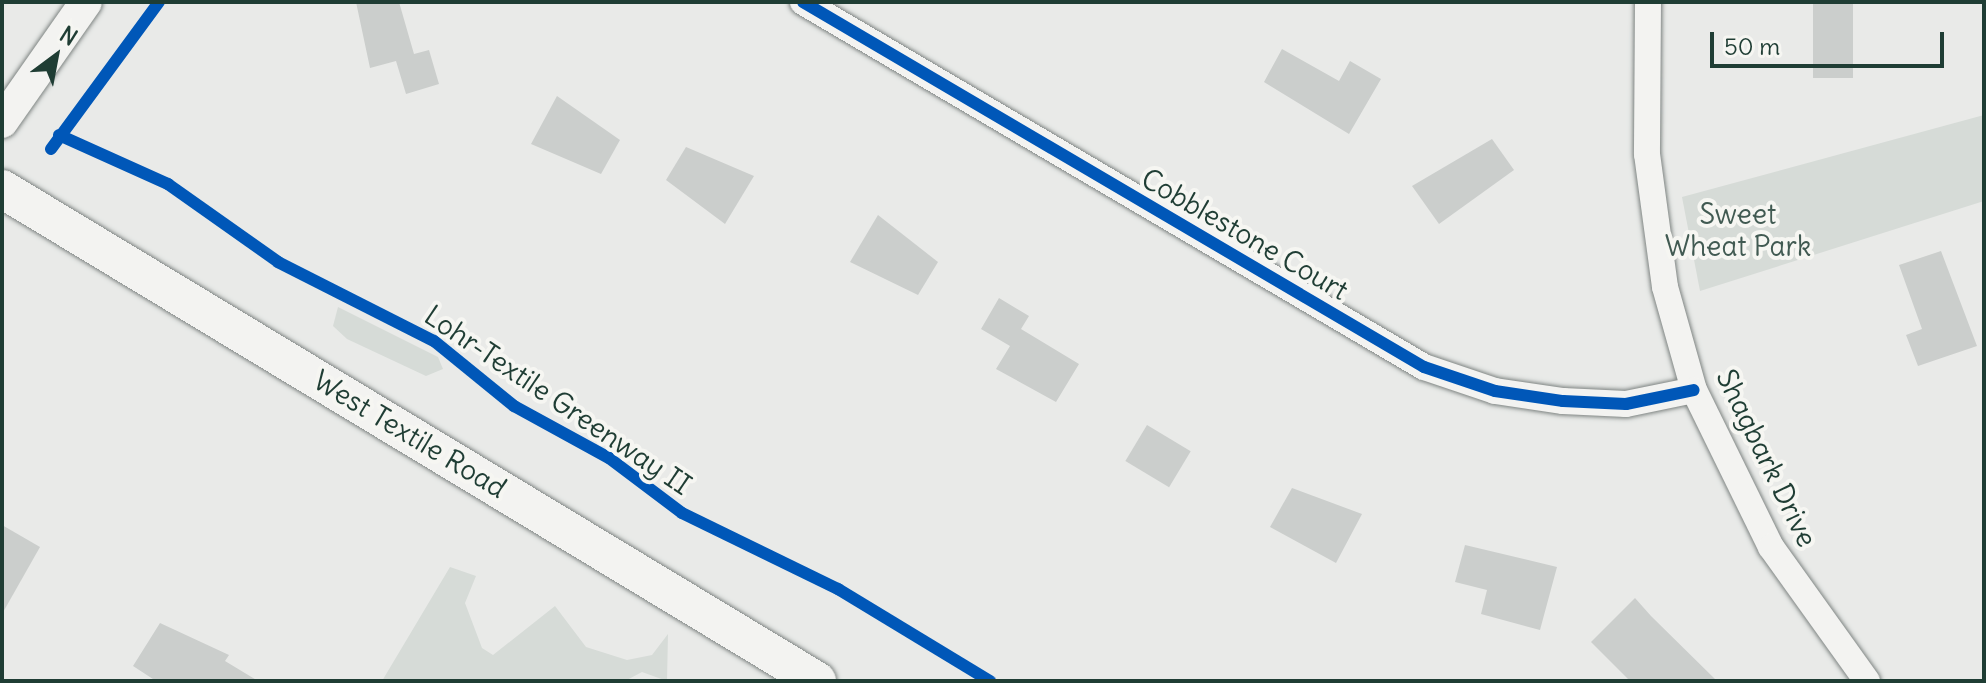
<!DOCTYPE html>
<html>
<head>
<meta charset="utf-8">
<style>
	body { margin:0 }
	#map { position:relative; width:1986px; height:683px; overflow:hidden; background:#e9eae8; font-family:Delius,sans-serif }
	div>[style] { position:absolute }
	.green>* { inset:0; background:#d6dbd7 }
	.building>* { inset:0; background:#cbcecc; transform-origin:0 0 }
	.roads { filter:drop-shadow(0 0 2px #7f8583) drop-shadow(0 0 2px #7f8583) }
	.minor>* { height:26px; margin:-13px; padding:0 13px; transform-origin:13px; border-radius:13px; background:#f3f3f1 }
	.tertiary>* { height:32px; margin:-16px; padding:0 16px; transform-origin:16px; border-radius:16px; background:#f3f3f1 }
	.secondary>* { height:38px; margin:-19px; padding:0 19px; transform-origin:19px; border-radius:19px; background:#f3f3f1 }
	.cycleway>* { height:12px; margin:-6px; padding:0 6px; transform-origin:6px; border-radius:6px; background:#0057b8 }
	span { translate:-50% -50%; white-space:nowrap; text-align:center; line-height:1.15; -webkit-text-stroke:8px #f6f6f2; paint-order:stroke }
	.park-label { font-size:28px; color:#415a52 }
	.street-label { font-size:28px; color:#1f3d34 }
	.frame { position:absolute; inset:0; border:4px solid #1f3d34; pointer-events:none }
	.north { position:absolute; left:16px; top:16px; width:80px; height:80px; -webkit-text-stroke:6px #f6f6f2; paint-order:stroke; rotate:32deg; font-size:22px; font-weight:700; line-height:32px; text-align:center; color:#1f3d34 }
	.north::after { content:''; display:block; margin:auto; width:28px; height:36px; background:#1f3d34; clip-path:polygon(50% 0,100% 100%,50% 72%,0 100%) }
	.scale { position:absolute; left:1710px; top:32px; width:234px; height:36px; box-sizing:border-box; border:4px solid #1f3d34; border-top:0; padding-left:10px; font-size:24px; line-height:28px; white-space:nowrap; color:#1f3d34; -webkit-text-stroke:6px #f6f6f2; paint-order:stroke }
</style>
</head>
<body>
<div id="map">
	<div class="green">
		<div style="clip-path:polygon(1984px 115px,1984px 201px,1700px 291px,1682px 197px)"></div>
		<div style="clip-path:polygon(338px 307px,438px 357px,443px 369px,426px 376px,347px 339px,333px 326px)"></div>
		<div style="clip-path:polygon(450px 567px,476px 576px,465px 603px,482px 648px,493px 655px,555px 606px,586px 647px,627px 660px,652px 655px,668px 634px,667px 681px,642px 672px,625px 681px,382px 681px)"></div>
	</div>
	<div class="building">
		<div style="clip-path:polygon(356px 2px,399px 2px,414px 54px,429px 50px,439px 84px,406px 94px,396px 61px,370px 68px)"></div>
		<div style="left:1813px;top:2px;width:40px;height:76px"></div>
		<div style="clip-path:polygon(1282px 49px,1339px 81px,1350px 61px,1381px 79px,1349px 134px,1264px 82px)"></div>
		<div style="clip-path:polygon(557px 96px,620px 140px,601px 174px,531px 144px)"></div>
		<div style="clip-path:polygon(1492px 139px,1514px 170px,1439px 224px,1412px 186px)"></div>
		<div style="clip-path:polygon(686px 147px,754px 176px,725px 224px,666px 180px)"></div>
		<div style="clip-path:polygon(878px 215px,938px 262px,918px 295px,850px 262px)"></div>
		<div style="clip-path:polygon(1941px 251px,1977px 346px,1918px 366px,1906px 335px,1922px 329px,1899px 265px)"></div>
		<div style="clip-path:polygon(999px 298px,1029px 316px,1021px 329px,1079px 364px,1056px 402px,996px 369px,1010px 346px,981px 329px)"></div>
		<div style="left:1147px;top:425px;width:51px;height:42px;rotate:31deg"></div>
		<div style="clip-path:polygon(1292px 488px,1362px 514px,1336px 563px,1270px 527px)"></div>
		<div style="clip-path:polygon(2px 525px,40px 547px,2px 614px)"></div>
		<div style="clip-path:polygon(1465px 545px,1557px 567px,1540px 630px,1481px 614px,1487px 590px,1455px 582px)"></div>
		<div style="clip-path:polygon(1635px 598px,1651px 616px,1717px 681px,1630px 681px,1591px 642px)"></div>
		<div style="clip-path:polygon(160px 623px,229px 655px,225px 661px,258px 681px,156px 681px,133px 666px)"></div>
	</div>
	<div class="roads">
		<div class="minor">
			<div style="left:803px;top:2px;width:720px;rotate:30.45deg"></div>
			<div style="left:1424px;top:367px;width:75px;rotate:18.7deg"></div>
			<div style="left:1495px;top:391px;width:69px;rotate:8.4deg"></div>
			<div style="left:1563px;top:401px;width:63px;rotate:2.7deg"></div>
			<div style="left:1626px;top:404px;width:69px;rotate:-11.6deg"></div>
			<div style="left:1648px;top:2px;width:152px;rotate:90.4deg"></div>
			<div style="left:1647px;top:154px;width:134px;rotate:82.3deg"></div>
			<div style="left:1665px;top:287px;width:107px;rotate:74.3deg"></div>
			<div style="left:1694px;top:390px;width:175px;rotate:63.9deg"></div>
			<div style="left:1771px;top:547px;width:165px;rotate:54.4deg"></div>
		</div>
		<div class="tertiary">
			<div style="left:2px;top:122px;width:146px;rotate:-55deg"></div>
		</div>
		<div class="secondary">
			<div style="left:2px;top:189px;width:952px;rotate:31.12deg"></div>
		</div>
	</div>
	<div class="cycleway">
		<div style="left:803px;top:2px;width:720px;rotate:30.45deg"></div>
		<div style="left:1424px;top:367px;width:75px;rotate:18.7deg"></div>
		<div style="left:1495px;top:391px;width:69px;rotate:8.4deg"></div>
		<div style="left:1563px;top:401px;width:63px;rotate:2.7deg"></div>
		<div style="left:1626px;top:404px;width:69px;rotate:-11.6deg"></div>
		<div style="left:59px;top:135px;width:120px;rotate:24.2deg"></div>
		<div style="left:168px;top:184px;width:135px;rotate:35.3deg"></div>
		<div style="left:278px;top:262px;width:175px;rotate:26.9deg"></div>
		<div style="left:434px;top:341px;width:103px;rotate:39.1deg"></div>
		<div style="left:514px;top:406px;width:108px;rotate:28.7deg"></div>
		<div style="left:609px;top:458px;width:91px;rotate:37deg"></div>
		<div style="left:682px;top:513px;width:174px;rotate:26deg"></div>
		<div style="left:838px;top:589px;width:178px;rotate:31.2deg"></div>
		<div style="left:51px;top:149px;width:182px;rotate:-53.7deg"></div>
	</div>
	<div class="park-label">
		<span style="left:1738px;top:230px">Sweet<br>Wheat Park</span>
	</div>
	<div class="street-label">
		<span style="left:1245px;top:234px;rotate:30deg">Cobblestone Court</span>
		<span style="left:558px;top:400px;rotate:34deg">Lohr-Textile Greenway II</span>
		<span style="left:410px;top:434px;rotate:31deg">West Textile Road</span>
		<span style="left:1767px;top:458px;rotate:64deg">Shagbark Drive</span>
	</div>
	<div class="frame"></div>
	<div class="north">N</div>
	<div class="scale">50 m</div>
</div>
</body>
</html>
